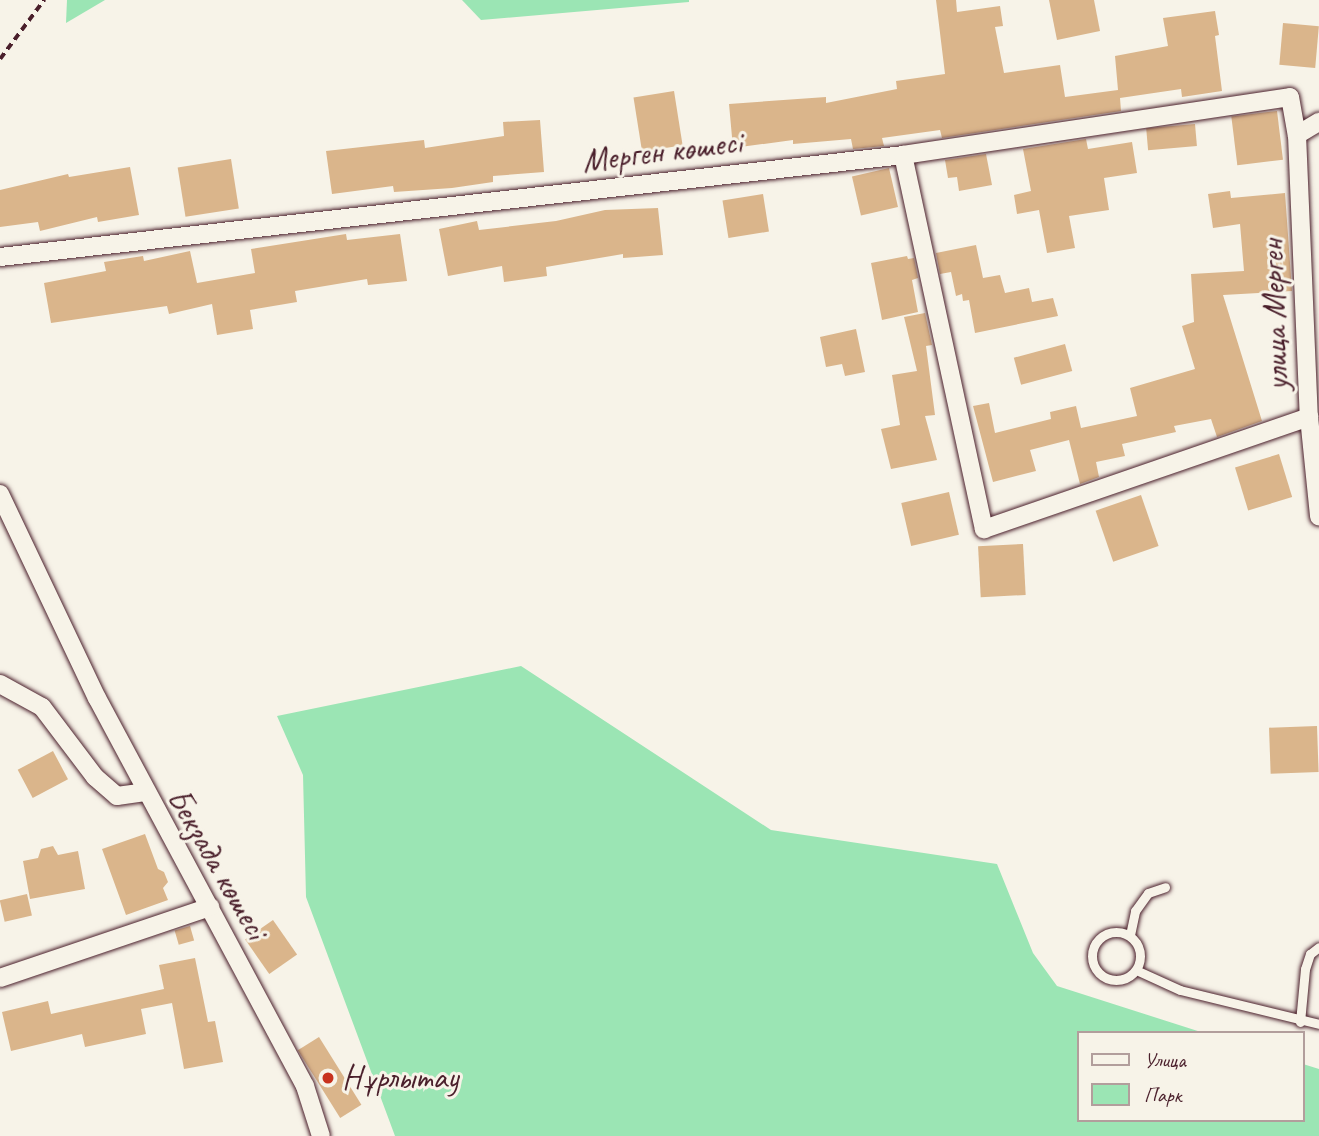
<!DOCTYPE html>
<html>
<head>
<meta charset="utf-8">
<style>
	body { margin:0 }
	#map { position:relative; width:1319px; height:1136px; overflow:hidden; background:#f7f3e8; font-family:Caveat,sans-serif }
	div>[style] { position:absolute }
	.green>* { inset:0; background:#9be5b4 }
	.building>* { inset:0; background:#dab58b; transform-origin:0 0 }
	.path>* { height:3.5px; margin-top:-1.75px; transform-origin:0; background:repeating-linear-gradient(90deg,#4a1f2b 0 7px,transparent 0 12px) }
	.roads { filter:drop-shadow(0 0 2px #4a1f2b) drop-shadow(0 0 2px #4a1f2b) }
	.lane>* { height:9px; margin:-4.5px; padding:0 4.5px; transform-origin:4.5px; border-radius:4.5px; background:#f7f3e8 }
	.lane>.ring { margin:-4.5px; padding:0; box-sizing:content-box; background:none; border:9px solid #f7f3e8; border-radius:50% }
	.street>* { height:18px; margin:-9px; padding:0 9px; transform-origin:9px; border-radius:9px; background:#f7f3e8 }
	.dots>* { width:19px; height:19px; translate:-50% -50%; box-sizing:border-box; border:4px solid #f7f3e8; border-radius:50% }
	span { translate:-50% -50%; white-space:nowrap; text-align:center; line-height:1.15; -webkit-text-stroke:6px #f7f3e8; paint-order:stroke }
	.street-label { font-size:33px; color:#4a1f2b }
	.poi-label { font-size:33px; color:#4a1f2b }
	.left { translate:0 -50%; text-align:left }
	.legend { position:absolute; left:1077px; top:1031px; width:228px; height:91px; box-sizing:border-box; background:#f7f3e8; border:2px solid #b29e9c; margin:0; padding:9px 12px; list-style:none; font-size:21px; color:#4a1f2b }
	.legend li { display:flex; align-items:center; gap:14px; height:35px }
	.legend b { width:35px; border:2px solid #b29e9c }
</style>
</head>
<body>
<div id="map">
	<div class="green">
		<div style="clip-path:polygon(67px 0,105px 0,66px 23px)"></div>
		<div style="clip-path:polygon(462px 0,689px 0,689px 2px,481px 20px)"></div>
		<div style="clip-path:polygon(521px 666px,771px 830px,997px 864px,1033px 953px,1057px 986px,1204px 1033px,1079px 1033px,1079px 1120px,1303px 1120px,1303px 1064px,1319px 1069px,1319px 1136px,395px 1136px,306px 897px,303px 775px,277px 716px)"></div>
	</div>
	<div class="building">
		<div style="clip-path:polygon(936px 0,956px 0,957px 12px,1000px 6px,1003px 26px,995px 27px,1004px 73px,1060px 65px,1065px 97px,1118px 90px,1115px 56px,1168px 46px,1163px 18px,1215px 11px,1219px 35px,1215px 36px,1222px 91px,1182px 97px,1181px 89px,1120px 98px,1121px 111px,942px 138px,940px 130px,882px 138px,884px 146px,853px 149px,851px 139px,793px 144px,793px 140px,733px 148px,729px 104px,826px 97px,826px 103px,897px 89px,896px 81px,945px 74px)"></div>
		<div style="clip-path:polygon(1049px 0,1094px 0,1100px 31px,1057px 40px)"></div>
		<div style="left:1283px;top:23px;width:36px;height:42px;rotate:5deg"></div>
		<div style="left:674px;top:91px;width:55px;height:41px;rotate:81deg"></div>
		<div style="left:1277px;top:111px;width:49px;height:46px;rotate:83deg"></div>
		<div style="clip-path:polygon(540px 120px,544px 172px,493px 176px,493px 182px,452px 188px,394px 192px,393px 186px,332px 194px,326px 151px,424px 140px,425px 148px,504px 136px,503px 122px)"></div>
		<div style="left:1195px;top:124px;width:22px;height:49px;rotate:85deg"></div>
		<div style="clip-path:polygon(1086px 139px,1088px 149px,1132px 142px,1137px 173px,1104px 178px,1109px 210px,1069px 216px,1075px 248px,1047px 253px,1039px 210px,1017px 214px,1014px 195px,1031px 191px,1023px 149px)"></div>
		<div style="clip-path:polygon(986px 154px,992px 185px,959px 191px,957px 177px,948px 178px,945px 160px)"></div>
		<div style="left:231px;top:159px;width:50px;height:54px;rotate:81deg"></div>
		<div style="clip-path:polygon(130px 167px,139px 215px,98px 222px,97px 217px,40px 231px,38px 222px,0 227px,0 190px,68px 174px,69px 177px)"></div>
		<div style="left:889px;top:168px;width:40px;height:38px;rotate:77deg"></div>
		<div style="clip-path:polygon(1230px 191px,1231px 198px,1285px 193px,1292px 291px,1223px 295px,1262px 421px,1217px 437px,1211px 419px,1174px 426px,1176px 432px,1122px 444px,1125px 456px,1096px 462px,1099px 477px,1080px 484px,1069px 440px,1030px 450px,1036px 471px,993px 482px,973px 406px,989px 403px,995px 433px,1051px 419px,1050px 412px,1076px 406px,1081px 428px,1137px 416px,1130px 388px,1195px 369px,1182px 326px,1194px 322px,1191px 274px,1244px 271px,1240px 224px,1213px 228px,1208px 194px)"></div>
		<div style="left:763px;top:194px;width:38px;height:41px;rotate:81deg"></div>
		<div style="clip-path:polygon(658px 208px,663px 255px,623px 258px,623px 254px,546px 267px,547px 276px,504px 282px,502px 266px,448px 276px,439px 229px,477px 221px,479px 230px,556px 221px,605px 210px)"></div>
		<div style="clip-path:polygon(346px 234px,347px 240px,400px 234px,407px 281px,368px 285px,367px 279px,295px 291px,297px 302px,250px 310px,253px 329px,217px 335px,212px 304px,169px 314px,167px 306px,51px 323px,44px 283px,106px 271px,104px 262px,143px 256px,144px 261px,190px 251px,197px 283px,255px 273px,251px 249px)"></div>
		<div style="clip-path:polygon(976px 245px,983px 278px,1000px 275px,1005px 293px,1029px 288px,1032px 302px,1053px 298px,1058px 316px,975px 333px,969px 300px,963px 301px,962px 294px,956px 296px,951px 272px,940px 274px,936px 253px)"></div>
		<div style="clip-path:polygon(907px 256px,908px 259px,914px 258px,918px 278px,912px 280px,918px 312px,882px 320px,871px 263px)"></div>
		<div style="clip-path:polygon(925px 313px,932px 345px,926px 346px,935px 415px,925px 416px,937px 460px,891px 469px,881px 429px,900px 425px,892px 375px,917px 371px,904px 317px)"></div>
		<div style="clip-path:polygon(856px 329px,865px 372px,845px 376px,842px 364px,826px 367px,820px 337px)"></div>
		<div style="left:1065px;top:344px;width:28px;height:53px;rotate:75deg"></div>
		<div style="left:1279px;top:454px;width:45px;height:46px;rotate:73deg"></div>
		<div style="left:949px;top:492px;width:44px;height:49px;rotate:77deg"></div>
		<div style="left:1141px;top:495px;width:54px;height:48px;rotate:71deg"></div>
		<div style="left:1023px;top:544px;width:51px;height:45px;rotate:87deg"></div>
		<div style="left:1317px;top:726px;width:46px;height:48px;rotate:88deg"></div>
		<div style="left:53px;top:751px;width:32px;height:40px;rotate:62deg"></div>
		<div style="clip-path:polygon(145px 834px,158px 869px,164px 872px,168px 882px,163px 888px,168px 900px,126px 915px,102px 849px)"></div>
		<div style="clip-path:polygon(53px 846px,58px 855px,78px 851px,85px 889px,30px 899px,23px 861px,38px 858px,41px 849px)"></div>
		<div style="left:27px;top:894px;width:22px;height:28px;rotate:77deg"></div>
		<div style="left:273px;top:920px;width:42px;height:34px;rotate:55deg"></div>
		<div style="left:190px;top:926px;width:15px;height:16px;rotate:74deg"></div>
		<div style="clip-path:polygon(195px 958px,208px 1022px,215px 1021px,223px 1062px,184px 1069px,172px 1003px,141px 1009px,146px 1034px,85px 1047px,82px 1034px,11px 1051px,2px 1012px,48px 1001px,51px 1014px,164px 989px,159px 965px)"></div>
		<div style="left:319px;top:1037px;width:80px;height:25px;rotate:58deg"></div>
	</div>
	<div class="path">
		<div style="left:0;top:59px;width:74px;rotate:-53.3deg"></div>
	</div>
	<div class="roads">
		<div class="lane">
			<div class="ring" style="left:1092px;top:932px;width:39px;height:39px"></div>
			<div style="left:1130px;top:935px;width:25px;rotate:-78deg"></div>
			<div style="left:1135px;top:911px;width:22px;rotate:-54deg"></div>
			<div style="left:1148px;top:893px;width:18px;rotate:-19deg"></div>
			<div style="left:1136px;top:970px;width:48px;rotate:24.4deg"></div>
			<div style="left:1180px;top:990px;width:143px;rotate:13.7deg"></div>
			<div style="left:1300px;top:1022px;width:53px;rotate:-84.6deg"></div>
			<div style="left:1305px;top:969px;width:16px;rotate:-72deg"></div>
			<div style="left:1310px;top:954px;width:11px;rotate:-38deg"></div>
		</div>
		<div class="street">
			<div style="left:1297px;top:135px;width:26px;rotate:-31deg"></div>
			<div style="left:903px;top:155px;width:383px;rotate:77.8deg"></div>
			<div style="left:984px;top:529px;width:344px;rotate:-19deg"></div>
			<div style="left:0;top:257px;width:909px;rotate:-6.44deg"></div>
			<div style="left:903px;top:155px;width:391px;rotate:-8.5deg"></div>
			<div style="left:1290px;top:97px;width:39px;rotate:80deg"></div>
			<div style="left:1297px;top:135px;width:282px;rotate:87.6deg"></div>
			<div style="left:1309px;top:417px;width:100px;rotate:84.2deg"></div>
			<div style="left:0;top:494px;width:226px;rotate:64.6deg"></div>
			<div style="left:97px;top:698px;width:440px;rotate:61.8deg"></div>
			<div style="left:305px;top:1086px;width:52px;rotate:72.3deg"></div>
			<div style="left:0;top:684px;width:48px;rotate:28.7deg"></div>
			<div style="left:42px;top:707px;width:88px;rotate:52.9deg"></div>
			<div style="left:95px;top:777px;width:29px;rotate:41deg"></div>
			<div style="left:117px;top:796px;width:30px;rotate:-8deg"></div>
			<div style="left:0;top:978px;width:222px;rotate:-18.7deg"></div>
		</div>
	</div>
	<div class="dots">
		<div style="left:328px;top:1078px;background:#c8321e"></div>
	</div>
	<div class="street-label">
		<span style="left:662px;top:152px;rotate:-7deg">Мерген көшесі</span>
		<span style="left:1275px;top:315px;rotate:-92deg">улица Мерген</span>
		<span style="left:217px;top:864px;rotate:60deg">Бекзада көшесі</span>
	</div>
	<div class="poi-label">
		<span class="left" style="left:342px;top:1078px">Нұрлытау</span>
	</div>
	<ul class="legend">
	<li><b style="height:9px;background:#f7f3e8"></b>Улица</li>
	<li><b style="height:19px;background:#9be5b4"></b>Парк</li>
	</ul>
</div>
</body>
</html>
